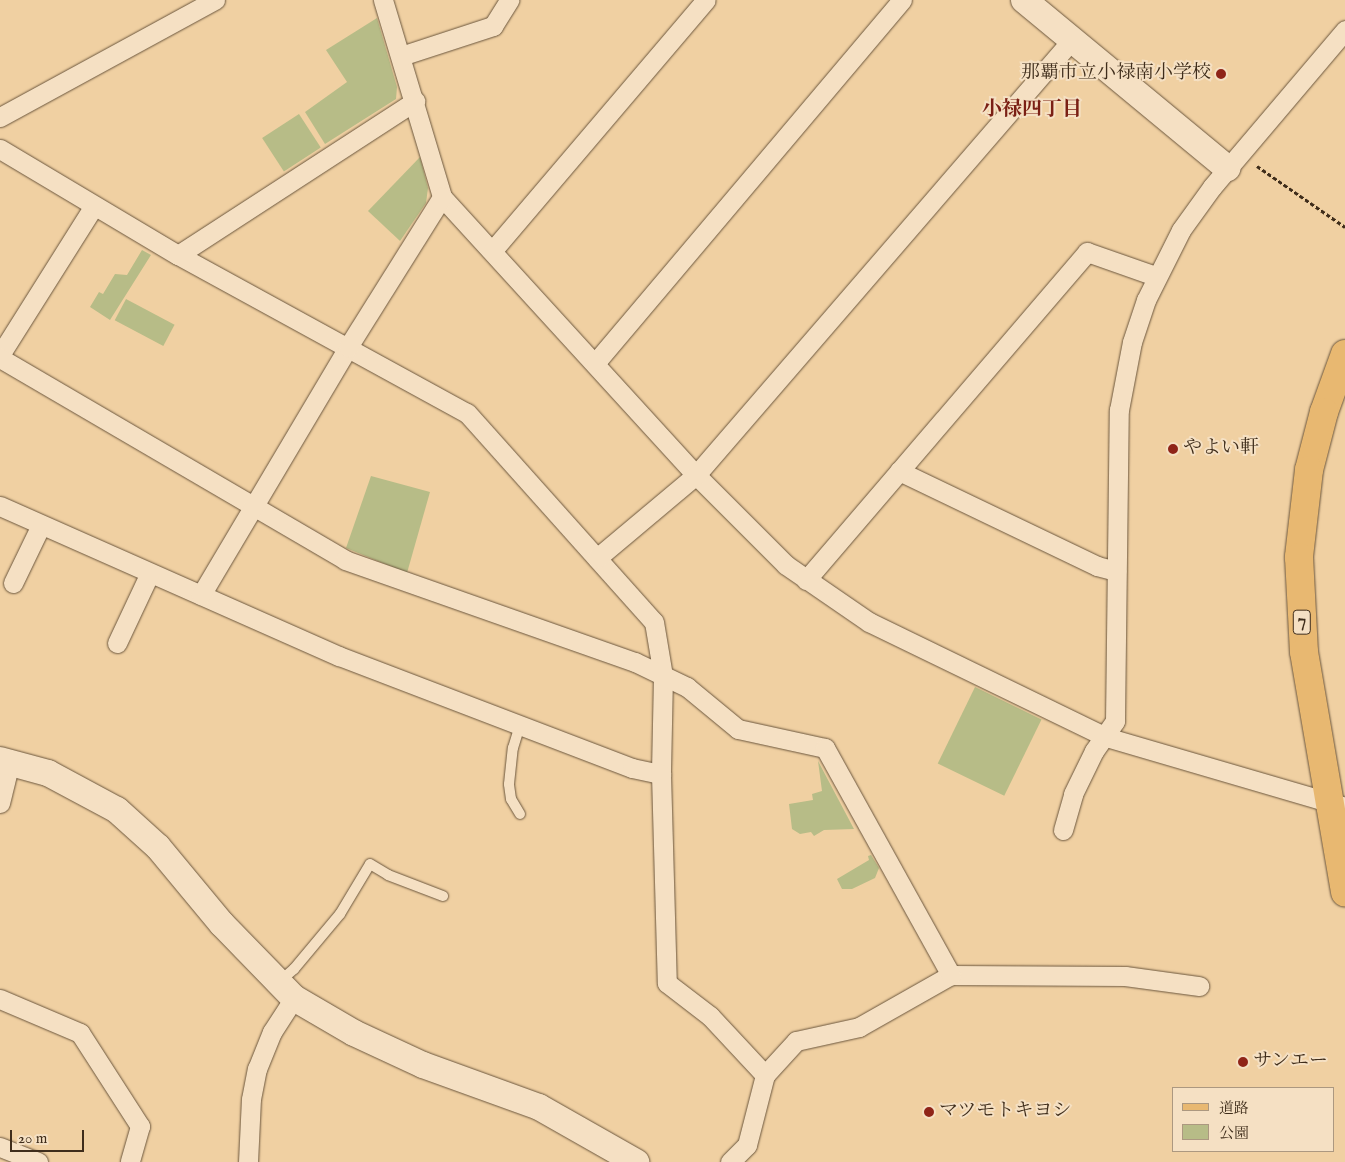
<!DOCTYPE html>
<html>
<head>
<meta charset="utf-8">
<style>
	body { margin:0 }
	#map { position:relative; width:1345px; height:1162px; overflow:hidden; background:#f0d0a2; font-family:"IM FELL English","Noto Serif JP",serif }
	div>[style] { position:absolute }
	.green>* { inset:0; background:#b7bc87; transform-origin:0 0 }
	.path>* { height:3px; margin-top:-1.5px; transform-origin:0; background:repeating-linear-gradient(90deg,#3f2d1b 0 4px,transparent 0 6.5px) }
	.roads { filter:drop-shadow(0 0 1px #6b563d) drop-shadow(0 0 1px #6b563d) }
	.lane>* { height:10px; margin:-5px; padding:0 5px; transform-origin:5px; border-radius:5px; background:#f5e0c3 }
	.street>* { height:19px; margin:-9.5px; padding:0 9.5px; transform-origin:9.5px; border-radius:9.5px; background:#f5e0c3 }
	.secondary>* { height:26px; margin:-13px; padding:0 13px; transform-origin:13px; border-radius:13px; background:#f5e0c3 }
	.primary>* { height:28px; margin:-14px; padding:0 14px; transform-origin:14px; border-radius:14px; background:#e8b871 }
	.dots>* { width:14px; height:14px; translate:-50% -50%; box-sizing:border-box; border:2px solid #f5e0c3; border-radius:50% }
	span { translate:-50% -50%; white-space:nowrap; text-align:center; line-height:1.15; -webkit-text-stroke:4px #f5e0c3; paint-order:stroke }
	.shield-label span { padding:1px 4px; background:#f5e0c3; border:1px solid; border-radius:4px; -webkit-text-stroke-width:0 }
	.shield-label { font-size:18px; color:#3f2d1b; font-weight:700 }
	.poi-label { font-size:19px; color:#3f2d1b }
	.right { translate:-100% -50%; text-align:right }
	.left { translate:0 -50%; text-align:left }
	.neighbourhood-label { font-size:20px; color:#7a1f14; font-weight:700 }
	.legend { position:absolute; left:1172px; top:1087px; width:162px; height:65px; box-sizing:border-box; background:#f5e0c3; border:1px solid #ac9880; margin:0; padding:6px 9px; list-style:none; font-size:15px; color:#3f2d1b }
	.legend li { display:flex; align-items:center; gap:10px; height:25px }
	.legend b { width:25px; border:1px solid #ac9880 }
	.scale { position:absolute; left:10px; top:1130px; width:74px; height:22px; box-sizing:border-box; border:2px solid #3f2d1b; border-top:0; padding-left:6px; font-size:15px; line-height:18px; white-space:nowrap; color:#3f2d1b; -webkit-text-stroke:4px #f5e0c3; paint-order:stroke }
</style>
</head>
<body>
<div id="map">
	<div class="green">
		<div style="clip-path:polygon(377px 18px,397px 87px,396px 99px,325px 144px,305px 112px,347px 82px,326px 50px)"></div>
		<div style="left:299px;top:114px;width:40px;height:44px;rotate:57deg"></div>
		<div style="clip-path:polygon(420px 157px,428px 188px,426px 203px,400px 241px,368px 211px)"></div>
		<div style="clip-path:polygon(142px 250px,151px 255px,110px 320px,90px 307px,99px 292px,103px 294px,115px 274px,127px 275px)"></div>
		<div style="left:126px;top:299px;width:55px;height:24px;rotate:28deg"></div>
		<div style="clip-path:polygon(371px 476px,430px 492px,407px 573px,346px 548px)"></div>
		<div style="left:975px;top:687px;width:74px;height:85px;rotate:26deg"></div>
		<div style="clip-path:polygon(818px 761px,854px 829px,824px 830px,814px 836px,811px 832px,800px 834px,792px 829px,789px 804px,813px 800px,812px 794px,822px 791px)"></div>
		<div style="clip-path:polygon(871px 855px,879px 868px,875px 878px,852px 889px,842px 889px,837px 879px,869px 860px,868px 856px)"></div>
	</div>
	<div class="path">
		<div style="left:1257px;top:166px;width:107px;rotate:34.7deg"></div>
	</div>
	<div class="roads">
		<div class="lane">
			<div style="left:520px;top:814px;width:17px;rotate:-121deg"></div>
			<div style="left:511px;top:799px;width:15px;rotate:-98deg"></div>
			<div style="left:509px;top:784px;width:36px;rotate:-84deg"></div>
			<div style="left:513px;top:748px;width:24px;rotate:-73deg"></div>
			<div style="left:279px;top:982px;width:20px;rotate:-41deg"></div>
			<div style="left:294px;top:969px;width:72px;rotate:-50.1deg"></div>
			<div style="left:340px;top:914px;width:58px;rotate:-59deg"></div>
			<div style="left:370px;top:864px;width:21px;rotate:31deg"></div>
			<div style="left:388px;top:875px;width:59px;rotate:20.9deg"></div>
		</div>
		<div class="street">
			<div style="left:383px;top:0;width:206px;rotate:73.3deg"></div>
			<div style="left:442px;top:197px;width:377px;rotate:47.6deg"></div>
			<div style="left:696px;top:475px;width:127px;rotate:45deg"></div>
			<div style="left:786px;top:565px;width:101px;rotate:34.5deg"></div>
			<div style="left:869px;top:622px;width:263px;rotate:25.9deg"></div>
			<div style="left:1106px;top:737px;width:249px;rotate:16.3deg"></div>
			<div style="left:401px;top:56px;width:97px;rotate:-18.1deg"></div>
			<div style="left:493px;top:26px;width:31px;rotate:-58deg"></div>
			<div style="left:0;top:117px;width:245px;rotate:-28.6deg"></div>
			<div style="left:0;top:149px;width:207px;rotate:30.8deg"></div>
			<div style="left:178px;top:255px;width:329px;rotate:28.7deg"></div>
			<div style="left:467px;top:413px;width:280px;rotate:48.2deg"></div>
			<div style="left:654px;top:622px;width:55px;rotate:80.5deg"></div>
			<div style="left:663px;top:676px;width:98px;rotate:91.2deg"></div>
			<div style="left:661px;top:774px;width:209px;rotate:88.4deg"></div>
			<div style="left:667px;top:983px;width:54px;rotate:37.5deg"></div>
			<div style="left:710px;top:1016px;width:81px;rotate:47deg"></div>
			<div style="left:765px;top:1075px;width:46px;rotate:-47.6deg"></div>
			<div style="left:796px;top:1041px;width:65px;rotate:-12.5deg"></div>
			<div style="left:859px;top:1027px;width:106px;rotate:-29.5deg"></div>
			<div style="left:951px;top:975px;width:174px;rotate:0.3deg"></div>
			<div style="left:1125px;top:976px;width:75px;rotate:7.7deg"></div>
			<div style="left:493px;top:250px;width:328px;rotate:-49.6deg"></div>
			<div style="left:178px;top:255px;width:283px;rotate:-33deg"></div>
			<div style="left:0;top:355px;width:176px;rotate:-57.8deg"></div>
			<div style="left:0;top:358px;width:400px;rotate:30.3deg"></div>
			<div style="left:345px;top:560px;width:307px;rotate:19.4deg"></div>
			<div style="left:635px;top:662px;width:58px;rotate:25.7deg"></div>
			<div style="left:687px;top:687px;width:66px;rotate:39.5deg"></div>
			<div style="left:738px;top:729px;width:89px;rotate:12.3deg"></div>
			<div style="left:825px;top:748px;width:260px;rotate:61deg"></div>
			<div style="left:596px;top:362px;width:474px;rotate:-49.8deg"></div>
			<div style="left:899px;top:471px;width:220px;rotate:25.6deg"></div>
			<div style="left:1097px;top:566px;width:20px;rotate:15deg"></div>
			<div style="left:0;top:506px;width:371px;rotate:23.9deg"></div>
			<div style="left:339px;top:656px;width:314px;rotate:20.9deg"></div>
			<div style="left:632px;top:768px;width:30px;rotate:12deg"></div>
			<div style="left:597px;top:558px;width:129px;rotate:-40deg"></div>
			<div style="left:696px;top:475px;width:572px;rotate:-49.18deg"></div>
			<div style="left:806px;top:580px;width:432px;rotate:-49.4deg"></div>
			<div style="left:1087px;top:252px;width:72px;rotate:19.4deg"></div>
			<div style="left:13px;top:583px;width:64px;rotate:-64.2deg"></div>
			<div style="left:201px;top:595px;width:288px;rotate:-59.3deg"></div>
			<div style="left:348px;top:347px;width:177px;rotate:-57.9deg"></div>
			<div style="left:117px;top:643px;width:77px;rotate:-64.8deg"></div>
			<div style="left:0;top:803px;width:42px;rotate:-76.3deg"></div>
			<div style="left:1063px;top:830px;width:37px;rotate:-74deg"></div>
			<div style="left:1073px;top:794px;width:48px;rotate:-64deg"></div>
			<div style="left:1094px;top:751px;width:37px;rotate:-55deg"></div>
			<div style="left:1115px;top:721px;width:311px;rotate:-89.3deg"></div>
			<div style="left:1119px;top:410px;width:69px;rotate:-79.2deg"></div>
			<div style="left:1132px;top:342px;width:44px;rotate:-71.6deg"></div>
			<div style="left:1146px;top:300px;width:78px;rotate:-63.4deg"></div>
			<div style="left:1181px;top:230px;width:53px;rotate:-54.2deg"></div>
			<div style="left:1212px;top:187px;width:206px;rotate:-49.7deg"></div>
			<div style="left:0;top:999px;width:87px;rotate:23deg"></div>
			<div style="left:80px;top:1033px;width:111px;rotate:57.2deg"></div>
			<div style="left:140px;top:1126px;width:37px;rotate:106deg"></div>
			<div style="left:0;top:1147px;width:41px;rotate:21.5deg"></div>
			<div style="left:248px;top:1162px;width:63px;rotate:-87.3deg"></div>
			<div style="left:251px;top:1099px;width:31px;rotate:-79deg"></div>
			<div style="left:257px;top:1069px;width:40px;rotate:-68deg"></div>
			<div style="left:272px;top:1032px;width:40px;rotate:-57.1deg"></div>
			<div style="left:730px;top:1162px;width:24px;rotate:-45deg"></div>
			<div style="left:747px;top:1145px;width:72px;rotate:-75.6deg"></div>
		</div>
		<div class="secondary">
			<div style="left:1024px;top:0;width:264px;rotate:39.6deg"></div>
			<div style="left:0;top:760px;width:50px;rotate:15.2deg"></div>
			<div style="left:48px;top:773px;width:78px;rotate:28.2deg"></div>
			<div style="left:117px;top:810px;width:55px;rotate:42.1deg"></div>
			<div style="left:158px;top:847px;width:100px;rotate:50.3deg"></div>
			<div style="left:222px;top:924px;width:103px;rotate:45.8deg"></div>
			<div style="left:294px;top:998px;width:69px;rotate:30.3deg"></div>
			<div style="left:354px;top:1033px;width:76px;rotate:24.9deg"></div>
			<div style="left:423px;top:1065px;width:123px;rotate:19.9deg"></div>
			<div style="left:539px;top:1107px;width:112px;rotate:29.6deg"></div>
		</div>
		<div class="primary">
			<div style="left:1345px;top:354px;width:62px;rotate:109.9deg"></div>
			<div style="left:1324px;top:412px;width:60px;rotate:104.5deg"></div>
			<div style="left:1309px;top:470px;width:88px;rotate:96.6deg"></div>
			<div style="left:1299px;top:557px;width:95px;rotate:87deg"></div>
			<div style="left:1304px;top:652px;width:244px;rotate:80.3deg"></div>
		</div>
	</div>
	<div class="dots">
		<div style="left:1221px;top:74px;background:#8f2418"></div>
		<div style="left:1173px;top:449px;background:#8f2418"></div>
		<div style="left:1243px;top:1062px;background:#8f2418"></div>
		<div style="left:929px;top:1112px;background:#8f2418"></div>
	</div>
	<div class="shield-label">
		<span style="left:1302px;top:622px">7</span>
	</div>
	<div class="poi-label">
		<span class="right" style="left:1211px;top:74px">那覇市立小禄南小学校</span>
		<span class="left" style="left:1183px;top:449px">やよい軒</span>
		<span class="left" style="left:1253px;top:1062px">サンエー</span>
		<span class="left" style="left:939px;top:1112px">マツモトキヨシ</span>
	</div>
	<div class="neighbourhood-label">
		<span style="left:1032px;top:109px">小禄四丁目</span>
	</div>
	<ul class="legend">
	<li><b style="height:6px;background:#e8b871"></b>道路</li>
	<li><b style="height:14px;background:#b7bc87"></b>公園</li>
	</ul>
	<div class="scale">20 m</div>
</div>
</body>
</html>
